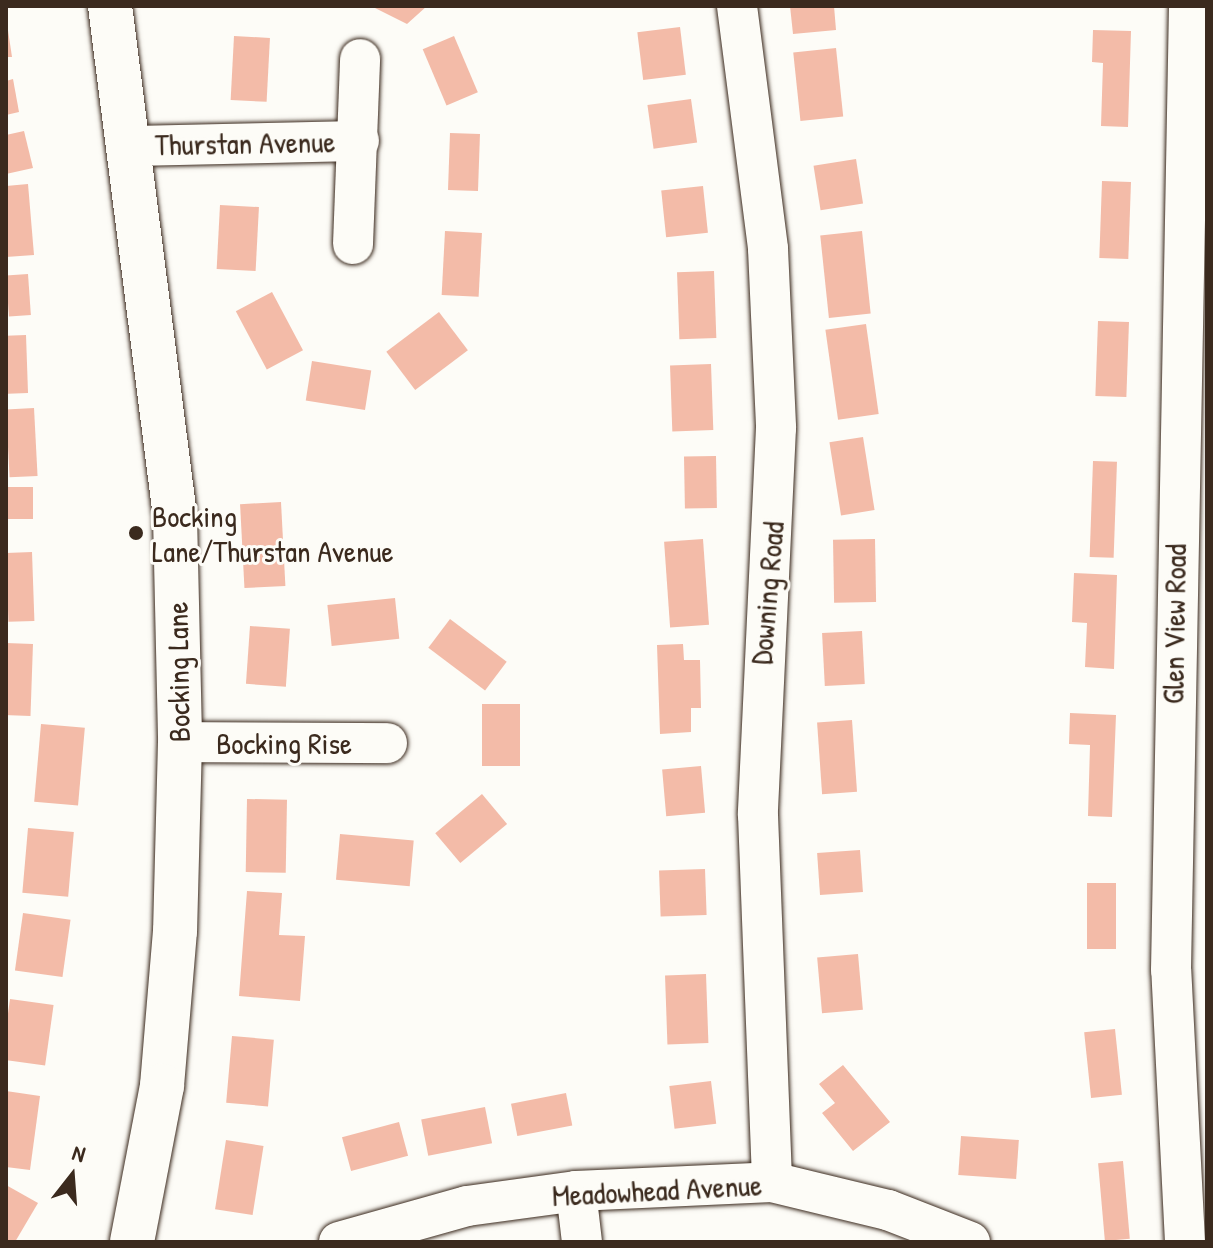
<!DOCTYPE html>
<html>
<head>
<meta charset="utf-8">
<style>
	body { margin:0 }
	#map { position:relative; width:1213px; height:1248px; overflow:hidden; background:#fdfcf7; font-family:"Patrick Hand",sans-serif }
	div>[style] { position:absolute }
	.building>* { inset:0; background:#f3bba8; transform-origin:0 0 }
	.roads { filter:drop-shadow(0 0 2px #3b2a1e) drop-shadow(0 0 2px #3b2a1e) }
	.street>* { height:40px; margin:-20px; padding:0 20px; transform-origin:20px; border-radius:20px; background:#fdfcf7 }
	.secondary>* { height:44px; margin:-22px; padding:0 22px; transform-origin:22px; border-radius:22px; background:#fdfcf7 }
	.dots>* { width:22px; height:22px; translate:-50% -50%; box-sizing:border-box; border:4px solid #fdfcf7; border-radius:50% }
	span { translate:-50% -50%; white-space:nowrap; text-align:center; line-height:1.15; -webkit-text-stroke:6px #fdfcf7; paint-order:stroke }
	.street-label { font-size:30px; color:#3b2a1e }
	.poi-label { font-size:30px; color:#3b2a1e }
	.left { translate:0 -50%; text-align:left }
	.frame { position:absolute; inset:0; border:8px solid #3b2a1e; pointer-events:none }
	.north { position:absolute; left:32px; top:1136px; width:80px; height:80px; -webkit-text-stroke:6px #fdfcf7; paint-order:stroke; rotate:17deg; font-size:22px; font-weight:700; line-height:32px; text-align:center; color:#3b2a1e }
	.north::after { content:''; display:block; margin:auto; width:28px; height:36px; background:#3b2a1e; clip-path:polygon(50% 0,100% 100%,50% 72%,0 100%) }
</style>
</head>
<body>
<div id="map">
	<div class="building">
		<div style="clip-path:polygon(371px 6px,427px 6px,407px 24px)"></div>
		<div style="clip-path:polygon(790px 6px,834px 6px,836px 30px,793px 34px)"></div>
		<div style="clip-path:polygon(6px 17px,12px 57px,6px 57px)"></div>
		<div style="left:680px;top:27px;width:48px;height:43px;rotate:83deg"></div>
		<div style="clip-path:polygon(1093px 30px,1131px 31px,1128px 127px,1101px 126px,1103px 63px,1092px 62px)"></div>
		<div style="left:234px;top:36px;width:36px;height:64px;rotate:3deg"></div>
		<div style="left:454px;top:36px;width:61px;height:34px;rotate:67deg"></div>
		<div style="left:836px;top:48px;width:69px;height:43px;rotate:84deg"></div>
		<div style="clip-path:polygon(13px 79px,19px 112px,6px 115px,6px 81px)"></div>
		<div style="left:691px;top:99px;width:44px;height:44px;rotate:82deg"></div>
		<div style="clip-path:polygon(24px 131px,33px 168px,6px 174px,6px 135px)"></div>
		<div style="left:450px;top:133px;width:30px;height:57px;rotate:2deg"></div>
		<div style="left:856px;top:159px;width:45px;height:43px;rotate:81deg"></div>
		<div style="left:1102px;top:181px;width:29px;height:77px;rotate:2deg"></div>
		<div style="clip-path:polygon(28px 184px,34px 255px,6px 257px,6px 186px)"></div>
		<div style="left:703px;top:186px;width:47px;height:42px;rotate:84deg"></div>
		<div style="left:220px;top:205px;width:39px;height:64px;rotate:3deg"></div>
		<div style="left:445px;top:231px;width:37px;height:64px;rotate:3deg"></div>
		<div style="left:862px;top:231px;width:83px;height:42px;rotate:84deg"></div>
		<div style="left:714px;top:271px;width:67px;height:37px;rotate:88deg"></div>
		<div style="left:28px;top:274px;width:41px;height:22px;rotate:86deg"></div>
		<div style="left:272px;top:292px;width:66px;height:41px;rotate:62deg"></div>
		<div style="left:439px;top:312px;width:48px;height:66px;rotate:53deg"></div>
		<div style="left:1098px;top:321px;width:31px;height:75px;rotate:2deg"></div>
		<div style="left:866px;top:324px;width:91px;height:41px;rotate:82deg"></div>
		<div style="left:26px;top:335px;width:58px;height:20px;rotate:88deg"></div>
		<div style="left:312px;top:361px;width:60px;height:40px;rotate:9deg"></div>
		<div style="left:711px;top:364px;width:66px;height:41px;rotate:88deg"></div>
		<div style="left:34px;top:408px;width:68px;height:28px;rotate:87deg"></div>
		<div style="left:863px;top:437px;width:74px;height:34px;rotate:81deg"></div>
		<div style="left:716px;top:456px;width:52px;height:32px;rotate:89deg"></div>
		<div style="left:1093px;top:461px;width:24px;height:96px;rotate:2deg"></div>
		<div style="left:6px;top:487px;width:27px;height:32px"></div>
		<div style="left:281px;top:502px;width:84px;height:41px;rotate:87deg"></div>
		<div style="left:703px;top:539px;width:86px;height:39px;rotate:86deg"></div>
		<div style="left:875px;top:539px;width:63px;height:42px;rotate:89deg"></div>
		<div style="left:32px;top:552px;width:69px;height:26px;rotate:88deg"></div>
		<div style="clip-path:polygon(1074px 573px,1117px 575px,1114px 669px,1085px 667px,1087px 623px,1072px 622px)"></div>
		<div style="left:395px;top:598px;width:41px;height:68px;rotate:84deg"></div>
		<div style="left:450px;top:619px;width:71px;height:36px;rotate:37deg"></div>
		<div style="left:250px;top:626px;width:40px;height:58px;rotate:4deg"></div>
		<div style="left:862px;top:631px;width:53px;height:40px;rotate:87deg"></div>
		<div style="left:6px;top:643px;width:27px;height:72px;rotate:2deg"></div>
		<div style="clip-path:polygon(683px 644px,684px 660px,700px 660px,701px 708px,691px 708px,691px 732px,660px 734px,657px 645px)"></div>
		<div style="left:482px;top:704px;width:38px;height:62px"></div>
		<div style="clip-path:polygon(1070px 713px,1116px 715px,1112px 817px,1088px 816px,1090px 745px,1069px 744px)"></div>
		<div style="left:852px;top:720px;width:72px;height:35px;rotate:86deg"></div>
		<div style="left:41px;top:724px;width:44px;height:78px;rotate:5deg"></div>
		<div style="left:701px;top:766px;width:47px;height:39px;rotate:85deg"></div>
		<div style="left:482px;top:794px;width:39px;height:61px;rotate:50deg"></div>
		<div style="left:247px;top:799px;width:40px;height:73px;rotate:1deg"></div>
		<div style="left:28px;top:828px;width:46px;height:65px;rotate:5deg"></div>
		<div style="left:340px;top:834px;width:74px;height:46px;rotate:5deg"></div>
		<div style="left:860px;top:850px;width:42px;height:43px;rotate:86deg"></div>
		<div style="left:705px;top:869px;width:46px;height:46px;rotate:88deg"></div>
		<div style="left:1087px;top:883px;width:29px;height:66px"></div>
		<div style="clip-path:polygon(247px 891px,282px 893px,279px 935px,305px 936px,300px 1001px,239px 996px)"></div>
		<div style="left:23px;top:913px;width:48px;height:58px;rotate:8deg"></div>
		<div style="left:858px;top:954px;width:56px;height:41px;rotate:85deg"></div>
		<div style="left:706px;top:974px;width:69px;height:41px;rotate:88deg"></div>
		<div style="left:10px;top:999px;width:44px;height:61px;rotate:8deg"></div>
		<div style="left:1115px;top:1029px;width:66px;height:31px;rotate:84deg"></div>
		<div style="left:232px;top:1036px;width:42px;height:67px;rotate:5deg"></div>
		<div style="clip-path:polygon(843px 1065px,890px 1122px,853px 1151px,822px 1113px,835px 1103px,819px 1084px)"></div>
		<div style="left:711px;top:1081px;width:43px;height:42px;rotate:83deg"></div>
		<div style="clip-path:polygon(6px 1091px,40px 1096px,30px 1170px,6px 1167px)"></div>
		<div style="left:566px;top:1093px;width:33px;height:56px;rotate:79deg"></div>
		<div style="left:485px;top:1107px;width:37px;height:65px;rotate:79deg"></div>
		<div style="left:399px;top:1122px;width:35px;height:59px;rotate:75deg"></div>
		<div style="left:961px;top:1136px;width:58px;height:39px;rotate:4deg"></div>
		<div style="left:226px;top:1140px;width:38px;height:70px;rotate:9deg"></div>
		<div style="left:1123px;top:1161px;width:78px;height:25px;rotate:85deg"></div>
		<div style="clip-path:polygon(6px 1185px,38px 1203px,15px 1242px,6px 1242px)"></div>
	</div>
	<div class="roads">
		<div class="street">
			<div style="left:737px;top:6px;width:245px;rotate:82.7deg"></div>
			<div style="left:768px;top:249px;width:179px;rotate:87.4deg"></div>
			<div style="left:776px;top:428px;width:387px;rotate:92.7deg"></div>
			<div style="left:758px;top:815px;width:367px;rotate:87.8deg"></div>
			<div style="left:132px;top:146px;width:227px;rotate:-1.3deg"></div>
			<div style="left:353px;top:244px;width:185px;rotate:-87.8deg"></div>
			<div style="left:180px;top:742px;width:207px;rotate:0.3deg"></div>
			<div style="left:576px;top:1191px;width:51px;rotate:83.3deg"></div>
			<div style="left:339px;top:1242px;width:133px;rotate:-15.7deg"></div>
			<div style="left:467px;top:1206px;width:110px;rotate:-7.8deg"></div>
			<div style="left:576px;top:1191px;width:196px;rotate:-2.6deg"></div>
			<div style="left:772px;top:1182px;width:119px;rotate:13.6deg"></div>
			<div style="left:888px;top:1210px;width:88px;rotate:21.3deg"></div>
			<div style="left:1185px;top:1242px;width:272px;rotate:-92.9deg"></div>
			<div style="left:1171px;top:970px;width:964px;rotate:-88.93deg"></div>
		</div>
		<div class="secondary">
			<div style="left:110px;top:6px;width:514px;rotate:82.74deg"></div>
			<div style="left:175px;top:516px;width:226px;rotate:88.7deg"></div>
			<div style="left:180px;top:742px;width:189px;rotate:91.5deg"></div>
			<div style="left:175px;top:931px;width:156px;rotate:94.8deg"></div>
			<div style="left:162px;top:1086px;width:159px;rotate:100.9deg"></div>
		</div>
	</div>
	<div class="dots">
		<div style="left:136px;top:533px;background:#3b2a1e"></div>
	</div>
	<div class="street-label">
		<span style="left:245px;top:143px;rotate:-1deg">Thurstan Avenue</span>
		<span style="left:767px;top:593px;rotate:-85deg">Downing Road</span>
		<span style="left:1174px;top:624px;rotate:-89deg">Glen View Road</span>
		<span style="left:178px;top:672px;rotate:-91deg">Bocking Lane</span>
		<span style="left:284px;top:743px">Bocking Rise</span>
		<span style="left:657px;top:1190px;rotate:-3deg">Meadowhead Avenue</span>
	</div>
	<div class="poi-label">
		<span class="left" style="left:152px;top:533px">Bocking<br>Lane/Thurstan Avenue</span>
	</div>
	<div class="frame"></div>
	<div class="north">N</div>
</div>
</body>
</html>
